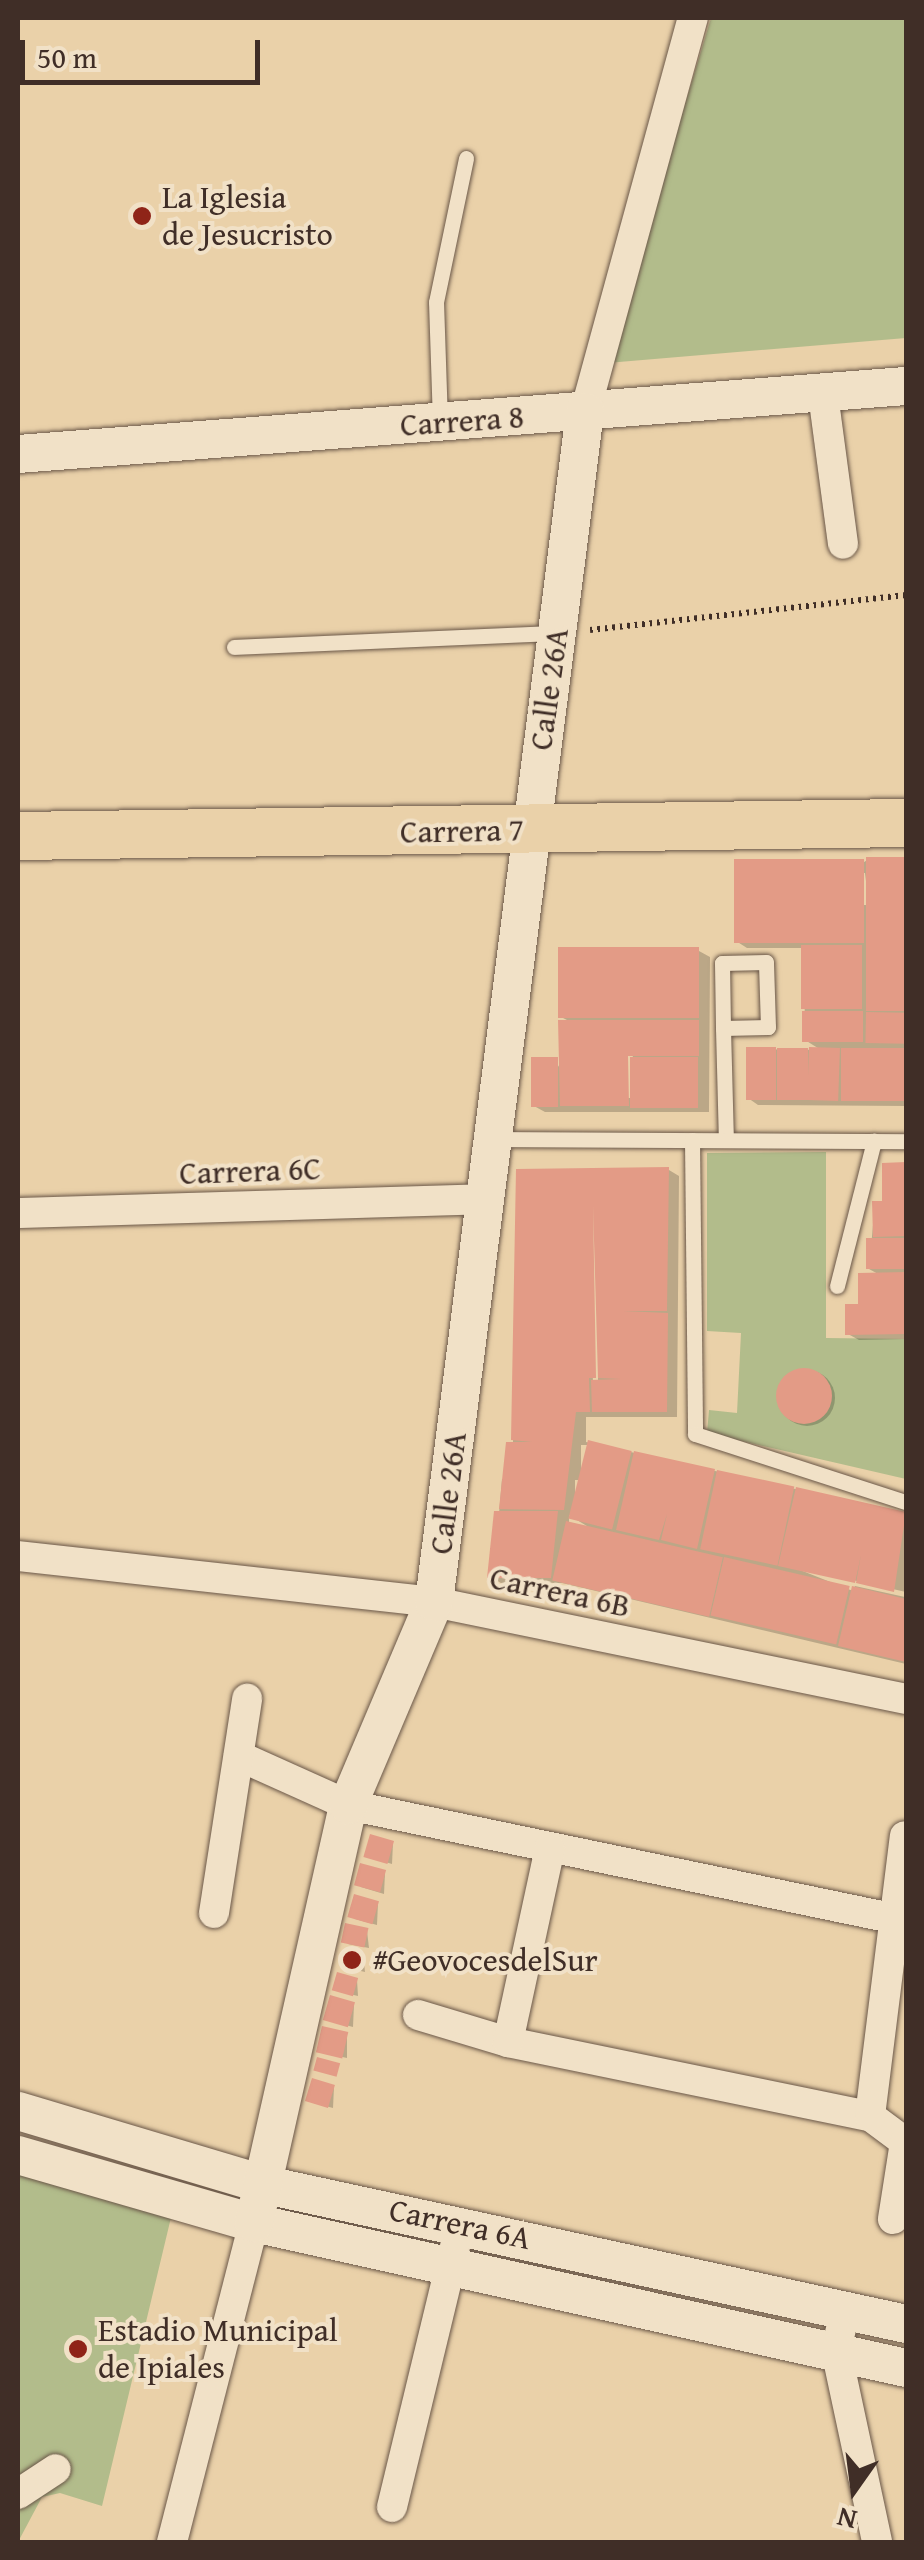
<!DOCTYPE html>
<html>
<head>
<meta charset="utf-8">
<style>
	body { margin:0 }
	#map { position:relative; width:924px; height:2560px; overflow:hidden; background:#ead1a9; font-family:"Gentium Book Plus",serif }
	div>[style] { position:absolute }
	.green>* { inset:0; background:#b2bc8b }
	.shadow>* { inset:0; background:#0003 }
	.round { border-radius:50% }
	.building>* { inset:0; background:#e39b86; transform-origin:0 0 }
	.path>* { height:6px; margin-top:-3px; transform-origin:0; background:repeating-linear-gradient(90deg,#402e27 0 2.5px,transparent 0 7.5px) }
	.roads { filter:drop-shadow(0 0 2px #6a5748) drop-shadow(0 0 2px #6a5748) }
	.service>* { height:15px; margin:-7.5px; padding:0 7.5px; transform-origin:7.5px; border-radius:7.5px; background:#f1e1c7 }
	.minor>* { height:30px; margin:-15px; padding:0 15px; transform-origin:15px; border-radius:15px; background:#f1e1c7 }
	.tertiary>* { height:38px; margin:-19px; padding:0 19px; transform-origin:19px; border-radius:19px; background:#f1e1c7 }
	.primary>* { height:48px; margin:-24px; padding:0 24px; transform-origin:24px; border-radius:24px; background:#ead1a9 }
	.dots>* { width:28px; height:28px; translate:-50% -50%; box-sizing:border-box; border:5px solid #f1e1c7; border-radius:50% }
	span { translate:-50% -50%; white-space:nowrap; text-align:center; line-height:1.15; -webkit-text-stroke:8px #f1e1c7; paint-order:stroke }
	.poi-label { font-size:32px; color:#402e27 }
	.left { translate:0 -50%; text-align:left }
	.street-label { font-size:32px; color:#402e27 }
	.frame { position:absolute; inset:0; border:20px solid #402e27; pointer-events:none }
	.north { position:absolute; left:804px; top:2440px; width:100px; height:100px; -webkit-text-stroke:8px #f1e1c7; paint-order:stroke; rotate:194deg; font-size:28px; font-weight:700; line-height:40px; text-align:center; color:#402e27 }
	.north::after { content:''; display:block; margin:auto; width:35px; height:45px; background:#402e27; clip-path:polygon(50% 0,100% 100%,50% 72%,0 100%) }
	.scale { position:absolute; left:20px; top:40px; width:240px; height:45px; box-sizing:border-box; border:5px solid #402e27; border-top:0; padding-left:12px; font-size:30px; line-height:35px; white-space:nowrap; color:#402e27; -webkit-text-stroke:8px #f1e1c7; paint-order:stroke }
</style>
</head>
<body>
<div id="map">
	<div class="green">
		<div style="clip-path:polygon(711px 18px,906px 18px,906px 338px,607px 363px)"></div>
		<div style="clip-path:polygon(826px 1152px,826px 1338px,906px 1339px,906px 1479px,707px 1433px,709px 1410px,737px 1413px,741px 1333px,707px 1331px,707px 1153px)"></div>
		<div style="clip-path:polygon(18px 2162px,174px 2205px,102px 2506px,60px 2493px,42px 2497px,18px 2542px)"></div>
	</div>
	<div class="shadow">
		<div style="clip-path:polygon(evenodd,869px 859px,906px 860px,906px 1106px,758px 1105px,748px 1098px,748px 1049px,821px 1050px,805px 1040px,804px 948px,747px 948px,736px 941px,869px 859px,862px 873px,865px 873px,869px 905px,861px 905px,862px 873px)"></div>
		<div style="clip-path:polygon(evenodd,699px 951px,710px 957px,709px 1112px,545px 1112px,534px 1106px,561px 1062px,569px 1021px,561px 1017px,699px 951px,626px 1053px,633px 1053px,630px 1098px,626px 1098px,626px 1053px)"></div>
		<div style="clip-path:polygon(884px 1165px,906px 1165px,906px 1339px,859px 1340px,848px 1334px,880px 1275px,869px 1269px,875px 1203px,885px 1203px)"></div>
		<div style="clip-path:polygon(evenodd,669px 1170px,679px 1176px,677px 1417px,586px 1417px,586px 1442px,906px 1514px,906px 1592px,790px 1566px,853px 1591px,855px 1586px,905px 1597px,906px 1664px,562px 1583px,501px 1583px,490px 1577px,490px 1548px,496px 1548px,502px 1479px,508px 1479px,513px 1442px,518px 1171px,669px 1170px,591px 1202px,598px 1202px,598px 1392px,593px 1392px,591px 1202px,669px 1170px,581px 1445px,590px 1445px,581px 1475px,581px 1445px,669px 1170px,575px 1480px,582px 1480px,575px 1501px,575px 1480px,669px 1170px,569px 1515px,590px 1528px,569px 1524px,569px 1515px)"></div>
		<div class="round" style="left:779px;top:1370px;width:56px;height:56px"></div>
		<div style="clip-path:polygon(393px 1843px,392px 1864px,372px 1858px)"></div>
		<div style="clip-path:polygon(385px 1873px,384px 1894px,361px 1887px)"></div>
		<div style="clip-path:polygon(378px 1903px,377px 1925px,355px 1919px)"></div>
		<div style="clip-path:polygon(367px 1931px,369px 1948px,348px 1944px)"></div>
		<div style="clip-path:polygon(363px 1954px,365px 1972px,344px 1967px)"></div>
		<div style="clip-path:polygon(357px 1980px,358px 1996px,341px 1992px)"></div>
		<div style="clip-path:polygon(354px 2004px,353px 2027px,330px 2021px)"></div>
		<div style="clip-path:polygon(347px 2034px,347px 2058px,324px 2053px)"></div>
		<div style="clip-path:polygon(334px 2087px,333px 2108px,314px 2103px)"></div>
	</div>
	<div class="building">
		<div style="left:866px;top:857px;width:40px;height:154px"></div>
		<div style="left:734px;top:859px;width:130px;height:84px"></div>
		<div style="left:801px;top:945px;width:61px;height:64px"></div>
		<div style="left:558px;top:947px;width:141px;height:71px"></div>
		<div style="left:802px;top:1011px;width:61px;height:31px"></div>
		<div style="left:866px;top:1012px;width:40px;height:31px;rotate:1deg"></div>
		<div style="clip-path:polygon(558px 1020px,699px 1020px,699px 1056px,628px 1056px,629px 1106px,560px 1106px)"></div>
		<div style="left:746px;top:1047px;width:30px;height:53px"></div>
		<div style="left:809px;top:1047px;width:31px;height:53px;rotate:2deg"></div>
		<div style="left:777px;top:1048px;width:31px;height:52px"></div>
		<div style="left:841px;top:1048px;width:65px;height:53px"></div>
		<div style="left:531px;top:1057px;width:27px;height:50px"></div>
		<div style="left:630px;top:1057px;width:68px;height:51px"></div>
		<div style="clip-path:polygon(906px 1162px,906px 1236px,873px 1237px,872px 1201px,882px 1201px,882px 1163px)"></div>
		<div style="clip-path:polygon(669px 1167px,667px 1311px,623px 1311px,668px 1313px,667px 1412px,592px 1412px,591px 1380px,621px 1379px,598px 1378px,593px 1205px,596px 1378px,589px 1378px,590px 1412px,576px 1412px,564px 1510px,499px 1509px,506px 1442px,532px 1442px,511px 1440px,516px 1169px)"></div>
		<div style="left:906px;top:1238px;width:31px;height:40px;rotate:90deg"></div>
		<div style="clip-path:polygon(906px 1272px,906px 1334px,845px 1335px,845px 1304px,858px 1304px,858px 1273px)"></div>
		<div class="round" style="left:776px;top:1368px;width:56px;height:56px"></div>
		<div style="left:588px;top:1440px;width:45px;height:81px;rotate:14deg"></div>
		<div style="clip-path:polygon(634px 1451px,715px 1469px,697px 1549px,661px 1540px,667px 1514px,659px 1540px,616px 1530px)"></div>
		<div style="left:717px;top:1470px;width:79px;height:81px;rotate:12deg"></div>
		<div style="clip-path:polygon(796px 1487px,906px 1512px,894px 1592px,856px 1583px,861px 1555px,855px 1583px,778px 1566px)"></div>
		<div style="clip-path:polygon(494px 1511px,558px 1511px,551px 1578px,487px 1578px)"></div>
		<div style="left:566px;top:1521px;width:161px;height:61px;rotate:13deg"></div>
		<div style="left:724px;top:1557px;width:129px;height:60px;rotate:13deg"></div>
		<div style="clip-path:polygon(852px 1586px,906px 1599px,906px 1662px,838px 1646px)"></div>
		<div style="left:370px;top:1834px;width:25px;height:24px;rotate:16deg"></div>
		<div style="left:360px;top:1863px;width:27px;height:23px;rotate:15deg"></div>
		<div style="left:354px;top:1894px;width:26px;height:24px;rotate:16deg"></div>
		<div style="left:345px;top:1923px;width:24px;height:20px;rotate:12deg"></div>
		<div style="left:345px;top:1948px;width:19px;height:20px;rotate:12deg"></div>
		<div style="left:337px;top:1972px;width:22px;height:19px;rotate:16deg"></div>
		<div style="left:330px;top:1995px;width:26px;height:26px;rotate:16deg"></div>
		<div style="left:322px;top:2026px;width:27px;height:27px;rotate:13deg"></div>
		<div style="left:317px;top:2057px;width:24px;height:14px;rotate:15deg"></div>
		<div style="left:312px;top:2078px;width:24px;height:24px;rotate:17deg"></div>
	</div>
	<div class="path">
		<div style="left:590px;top:630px;width:318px;rotate:-6.3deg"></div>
	</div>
	<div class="roads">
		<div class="service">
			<div style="left:440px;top:422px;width:120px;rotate:-91.9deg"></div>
			<div style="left:436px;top:302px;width:147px;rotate:-78.2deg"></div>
			<div style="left:234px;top:647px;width:323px;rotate:-2.5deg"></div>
			<div style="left:723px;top:1028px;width:45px;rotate:-1.3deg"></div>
			<div style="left:768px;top:1027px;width:65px;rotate:-91.8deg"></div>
			<div style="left:766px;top:962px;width:44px;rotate:178.7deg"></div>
			<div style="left:722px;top:963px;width:65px;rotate:89.1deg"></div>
			<div style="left:723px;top:1028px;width:112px;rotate:88.5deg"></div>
			<div style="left:492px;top:1139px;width:414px;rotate:0.3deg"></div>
			<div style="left:692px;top:1140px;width:294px;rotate:89.4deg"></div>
			<div style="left:695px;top:1434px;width:222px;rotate:17.9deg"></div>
			<div style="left:837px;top:1286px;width:150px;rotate:-75.7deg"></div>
		</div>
		<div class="minor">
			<div style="left:823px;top:394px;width:151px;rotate:82.4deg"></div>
			<div style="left:585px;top:412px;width:409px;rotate:-74.7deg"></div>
			<div style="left:18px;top:1213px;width:467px;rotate:-1.7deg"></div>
			<div style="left:18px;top:1556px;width:419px;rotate:6.3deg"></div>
			<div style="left:434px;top:1602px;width:482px;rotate:11.6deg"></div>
			<div style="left:239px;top:1756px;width:120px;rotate:24.2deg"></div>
			<div style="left:348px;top:1805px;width:560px;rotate:11.75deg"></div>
			<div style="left:214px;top:1913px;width:217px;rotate:-81.2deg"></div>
			<div style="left:418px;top:2015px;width:94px;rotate:16.7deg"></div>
			<div style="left:508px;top:2042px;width:369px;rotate:11.6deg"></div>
			<div style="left:870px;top:2116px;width:44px;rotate:36.6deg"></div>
			<div style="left:905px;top:2142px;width:78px;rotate:98.9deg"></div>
			<div style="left:508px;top:2042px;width:198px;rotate:-77.8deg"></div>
			<div style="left:870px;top:2116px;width:282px;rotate:-82.9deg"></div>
			<div style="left:846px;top:2308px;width:43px;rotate:103.4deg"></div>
			<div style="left:836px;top:2350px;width:196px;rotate:77.9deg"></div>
			<div style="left:18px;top:2494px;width:45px;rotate:-33.3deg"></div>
			<div style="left:392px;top:2507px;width:268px;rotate:-76.4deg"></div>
			<div style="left:172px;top:2542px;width:329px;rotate:-75.6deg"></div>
		</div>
		<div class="tertiary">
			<div style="left:18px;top:454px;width:891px;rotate:-4.38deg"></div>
			<div style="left:18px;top:2111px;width:259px;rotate:16.6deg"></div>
			<div style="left:266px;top:2185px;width:655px;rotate:12.25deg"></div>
			<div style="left:18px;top:2155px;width:246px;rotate:16.1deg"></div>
			<div style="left:254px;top:2223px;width:668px;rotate:12.54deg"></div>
			<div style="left:254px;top:2223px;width:428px;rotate:-77.3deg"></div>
			<div style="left:348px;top:1805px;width:220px;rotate:-67deg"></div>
			<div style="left:434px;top:1602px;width:1200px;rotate:-82.77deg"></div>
		</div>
		<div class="primary">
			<div style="left:18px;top:836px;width:888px;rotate:-0.84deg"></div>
		</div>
	</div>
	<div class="dots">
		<div style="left:142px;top:216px;background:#8f2418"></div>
		<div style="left:352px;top:1960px;background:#8f2418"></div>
		<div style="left:78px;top:2349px;background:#8f2418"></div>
	</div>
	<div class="poi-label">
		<span class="left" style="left:162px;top:216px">La Iglesia<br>de Jesucristo</span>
		<span class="left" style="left:372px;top:1960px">#GeovocesdelSur</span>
		<span class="left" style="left:98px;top:2349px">Estadio Municipal<br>de Ipiales</span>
	</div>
	<div class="street-label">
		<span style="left:462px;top:421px;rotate:-4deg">Carrera 8</span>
		<span style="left:549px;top:689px;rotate:-82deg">Calle 26A</span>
		<span style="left:462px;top:831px;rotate:-1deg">Carrera 7</span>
		<span style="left:250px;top:1171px;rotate:-2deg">Carrera 6C</span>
		<span style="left:448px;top:1493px;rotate:-83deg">Calle 26A</span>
		<span style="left:560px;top:1592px;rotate:12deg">Carrera 6B</span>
		<span style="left:460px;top:2224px;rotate:12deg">Carrera 6A</span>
	</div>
	<div class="frame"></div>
	<div class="north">N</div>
	<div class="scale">50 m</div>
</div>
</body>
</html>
